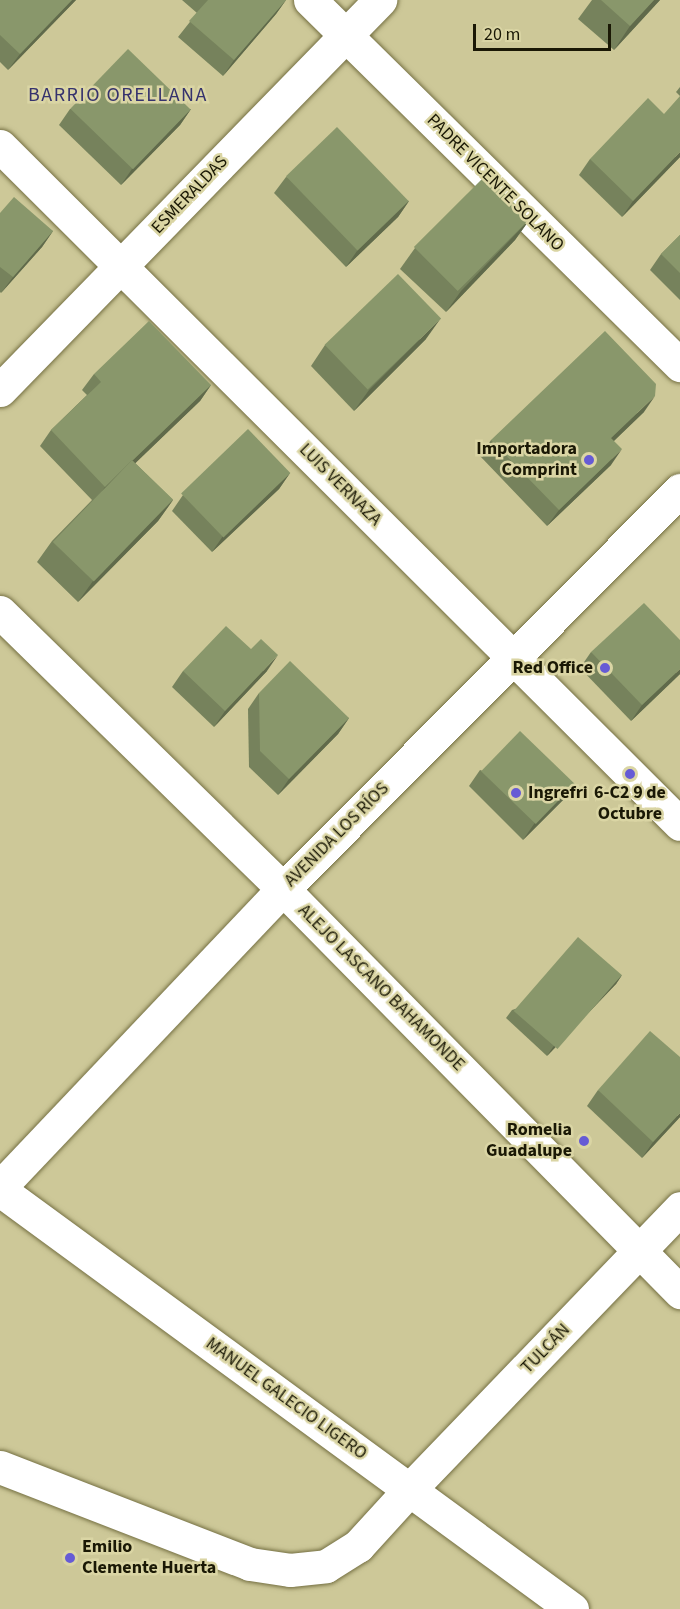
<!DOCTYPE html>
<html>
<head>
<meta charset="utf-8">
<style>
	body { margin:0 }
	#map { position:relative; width:680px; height:1609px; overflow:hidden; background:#cdc898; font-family:"Source Sans 3",sans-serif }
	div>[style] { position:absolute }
	.roads { filter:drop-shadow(0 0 2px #757043) drop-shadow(0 0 2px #757043) }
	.street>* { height:33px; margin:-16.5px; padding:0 16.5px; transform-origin:16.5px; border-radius:16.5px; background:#fff }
	.secondary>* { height:33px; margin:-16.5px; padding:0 16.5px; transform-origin:16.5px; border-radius:16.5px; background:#fff }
	.wall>* { inset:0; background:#76825c }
	.shaded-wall>* { inset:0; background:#606a4b }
	.building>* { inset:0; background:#89976b; transform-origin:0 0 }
	.dots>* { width:16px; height:16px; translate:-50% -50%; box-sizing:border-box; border:3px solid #dad5a4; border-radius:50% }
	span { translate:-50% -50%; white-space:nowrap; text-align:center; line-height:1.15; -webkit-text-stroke:5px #dad5a4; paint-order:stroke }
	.street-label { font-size:18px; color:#1a1805 }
	.poi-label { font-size:18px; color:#1a1805; font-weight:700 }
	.right { translate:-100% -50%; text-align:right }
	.left { translate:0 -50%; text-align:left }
	.neighbourhood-label { font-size:20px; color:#35326d; letter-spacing:1.5px }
	.scale { position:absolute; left:473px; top:24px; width:138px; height:27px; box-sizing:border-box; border:3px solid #1a1805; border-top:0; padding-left:8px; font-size:18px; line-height:21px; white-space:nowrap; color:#1a1805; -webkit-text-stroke:4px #dad5a4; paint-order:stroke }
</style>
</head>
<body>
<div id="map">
	<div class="roads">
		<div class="street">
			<div style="left:310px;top:0;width:520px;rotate:44.61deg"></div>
			<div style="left:0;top:146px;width:960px;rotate:44.92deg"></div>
			<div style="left:0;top:612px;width:396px;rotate:44.4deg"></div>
			<div style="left:283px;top:889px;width:566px;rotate:45.43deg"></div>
			<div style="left:410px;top:1489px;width:390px;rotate:-46.1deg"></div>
		</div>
		<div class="secondary">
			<div style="left:0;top:390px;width:545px;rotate:-45.74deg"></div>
			<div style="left:0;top:1187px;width:411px;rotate:-46.5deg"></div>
			<div style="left:283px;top:889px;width:563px;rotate:-45.14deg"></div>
			<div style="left:0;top:1190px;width:709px;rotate:36.22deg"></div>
			<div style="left:0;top:1467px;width:268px;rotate:21.2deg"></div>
			<div style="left:250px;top:1564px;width:40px;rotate:8.5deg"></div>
			<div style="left:290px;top:1570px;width:36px;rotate:-6deg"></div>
			<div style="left:326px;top:1566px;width:38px;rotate:-32deg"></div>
			<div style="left:358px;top:1546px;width:77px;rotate:-47.6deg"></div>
		</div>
	</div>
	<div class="wall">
		<div style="clip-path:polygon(0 0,76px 0,8px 70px,0 62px)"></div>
		<div style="clip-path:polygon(182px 0,286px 0,276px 14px,223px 76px,178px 37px,197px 13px)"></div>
		<div style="clip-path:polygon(592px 0,660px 0,614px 50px,578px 19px)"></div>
		<div style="clip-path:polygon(680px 87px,680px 96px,676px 92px)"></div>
		<div style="clip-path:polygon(70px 109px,191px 109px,180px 125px,121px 185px,59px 125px)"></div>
		<div style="clip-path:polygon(680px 157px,622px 217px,579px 175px,590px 159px)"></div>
		<div style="clip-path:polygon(286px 177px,409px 201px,398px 217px,346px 267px,274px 193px)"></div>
		<div style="clip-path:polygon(0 213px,53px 231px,42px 247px,1px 293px,0 292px)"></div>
		<div style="clip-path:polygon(530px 219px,515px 240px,446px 312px,400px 269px,415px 248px)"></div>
		<div style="clip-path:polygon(680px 235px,680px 300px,650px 270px,661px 254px)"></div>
		<div style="clip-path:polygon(426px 339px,354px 411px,311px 366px,325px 345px)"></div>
		<div style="clip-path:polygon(94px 374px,211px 385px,200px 401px,135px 463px,173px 500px,158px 521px,78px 602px,37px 562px,52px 541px,92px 500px,40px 446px,51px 430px,87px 395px,82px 390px)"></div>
		<div style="clip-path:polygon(644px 412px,614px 441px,611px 465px,547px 526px,480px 456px,491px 440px)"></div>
		<div style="clip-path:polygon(290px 473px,279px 489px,212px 552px,172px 511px,183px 495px)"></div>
		<div style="clip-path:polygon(591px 652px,680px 674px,631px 721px,580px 668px)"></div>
		<div style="clip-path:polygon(183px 671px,267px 671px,214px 727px,172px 687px)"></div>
		<div style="clip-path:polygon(259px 693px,349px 718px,338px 734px,278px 795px,249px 767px,248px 709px)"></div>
		<div style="clip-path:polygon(480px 770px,563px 800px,523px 840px,469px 786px)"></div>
		<div style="clip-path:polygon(622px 975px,616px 984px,547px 1056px,506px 1018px,512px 1010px)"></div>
		<div style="clip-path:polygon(598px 1090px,680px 1117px,642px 1158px,587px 1106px)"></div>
	</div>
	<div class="shaded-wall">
		<div style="clip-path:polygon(72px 0,76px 0,8px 70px,20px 54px)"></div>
		<div style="clip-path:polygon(286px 0,276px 14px,223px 76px,234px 60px)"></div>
		<div style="clip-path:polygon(654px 0,660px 0,614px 50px,630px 26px)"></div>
		<div style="clip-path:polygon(191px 109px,180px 125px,121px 185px,132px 169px)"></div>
		<div style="clip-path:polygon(680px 152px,680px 157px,622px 217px,633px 201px)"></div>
		<div style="clip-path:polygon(409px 201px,398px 217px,346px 267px,357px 251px)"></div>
		<div style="clip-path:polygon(530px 219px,515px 240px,446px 312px,461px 291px)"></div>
		<div style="clip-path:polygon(53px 231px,42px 247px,1px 293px,13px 277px)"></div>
		<div style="clip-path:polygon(441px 318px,426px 339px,354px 411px,369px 390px)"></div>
		<div style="clip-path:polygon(211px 385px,200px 401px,94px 503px,105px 487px)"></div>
		<div style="clip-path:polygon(655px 396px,644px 412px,600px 454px,611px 438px)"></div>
		<div style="clip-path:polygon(622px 449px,611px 465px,547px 526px,559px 510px)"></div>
		<div style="clip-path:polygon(290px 473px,279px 489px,212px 552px,223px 536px)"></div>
		<div style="clip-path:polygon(173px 500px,158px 521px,78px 602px,93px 581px)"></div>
		<div style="clip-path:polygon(278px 655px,267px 671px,214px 727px,225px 711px)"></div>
		<div style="clip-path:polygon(680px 669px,680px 674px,631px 721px,642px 705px)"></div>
		<div style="clip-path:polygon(349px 718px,338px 734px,278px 795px,289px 779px)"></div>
		<div style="clip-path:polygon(574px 784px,563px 800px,523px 840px,534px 824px)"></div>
		<div style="clip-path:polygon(622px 975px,616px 984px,547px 1056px,553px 1047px)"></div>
		<div style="clip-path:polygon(680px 1113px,680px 1117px,642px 1158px,653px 1142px)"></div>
	</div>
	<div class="building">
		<div style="clip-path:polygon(0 0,72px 0,20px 54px,0 35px)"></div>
		<div style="clip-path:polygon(208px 0,286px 0,234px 60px,189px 21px)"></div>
		<div style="clip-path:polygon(601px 0,654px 0,630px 26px)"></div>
		<div style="left:128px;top:49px;width:87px;height:83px;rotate:44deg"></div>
		<div style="clip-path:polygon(680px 96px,680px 152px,633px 201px,590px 159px,648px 98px,664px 114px)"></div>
		<div style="left:337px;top:127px;width:103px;height:71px;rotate:46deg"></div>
		<div style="left:486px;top:175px;width:62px;height:102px;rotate:45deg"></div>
		<div style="clip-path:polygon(14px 197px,53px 231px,13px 277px,0 267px,0 213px)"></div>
		<div style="clip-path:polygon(680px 235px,680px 273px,661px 254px)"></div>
		<div style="left:398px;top:274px;width:62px;height:102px;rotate:46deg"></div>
		<div style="clip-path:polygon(149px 321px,211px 385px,133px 460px,132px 460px,105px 487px,51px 430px,101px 382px,94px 374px)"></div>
		<div style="clip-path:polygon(605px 331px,656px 384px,655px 396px,611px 438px,622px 449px,559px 510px,491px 440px)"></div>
		<div style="left:248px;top:429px;width:61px;height:93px;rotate:46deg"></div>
		<div style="left:132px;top:460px;width:57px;height:114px;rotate:44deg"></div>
		<div style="clip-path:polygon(644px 603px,680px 640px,680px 669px,642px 705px,591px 652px)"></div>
		<div style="clip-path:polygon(226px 626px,251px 649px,261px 639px,278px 655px,225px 711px,183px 671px)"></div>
		<div style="clip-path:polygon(290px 661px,349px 718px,289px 779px,260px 751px,259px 693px)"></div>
		<div style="left:520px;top:731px;width:76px;height:56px;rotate:44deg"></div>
		<div style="left:578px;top:937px;width:58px;height:98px;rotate:41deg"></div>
		<div style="clip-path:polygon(650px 1031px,680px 1057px,680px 1113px,653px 1142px,598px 1090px)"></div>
	</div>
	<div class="dots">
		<div style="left:589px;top:460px;background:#665bd5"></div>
		<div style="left:605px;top:668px;background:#665bd5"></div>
		<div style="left:630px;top:774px;background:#665bd5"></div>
		<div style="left:516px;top:793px;background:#665bd5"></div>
		<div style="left:584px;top:1141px;background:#665bd5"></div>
		<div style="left:70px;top:1558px;background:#665bd5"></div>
	</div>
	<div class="street-label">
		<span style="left:495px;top:183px;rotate:45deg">PADRE VICENTE SOLANO</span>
		<span style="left:190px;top:195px;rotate:-46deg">ESMERALDAS</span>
		<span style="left:340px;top:485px;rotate:45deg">LUIS VERNAZA</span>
		<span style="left:337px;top:835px;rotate:-45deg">AVENIDA LOS RÍOS</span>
		<span style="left:381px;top:988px;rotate:45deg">ALEJO LASCANO BAHAMONDE</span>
		<span style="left:546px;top:1349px;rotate:-46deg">TULCÁN</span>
		<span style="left:286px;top:1399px;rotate:36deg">MANUEL GALECIO LIGERO</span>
	</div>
	<div class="poi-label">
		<span class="right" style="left:577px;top:460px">Importadora<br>Comprint</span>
		<span class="right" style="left:593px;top:668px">Red Office</span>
		<span class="left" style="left:528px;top:793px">Ingrefri</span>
		<span style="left:630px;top:804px">6-C2 9 de<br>Octubre</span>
		<span class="right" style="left:572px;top:1141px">Romelia<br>Guadalupe</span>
		<span class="left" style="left:82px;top:1558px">Emilio<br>Clemente Huerta</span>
	</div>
	<div class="neighbourhood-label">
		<span style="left:118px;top:95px">BARRIO ORELLANA</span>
	</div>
	<div class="scale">20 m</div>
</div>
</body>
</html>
